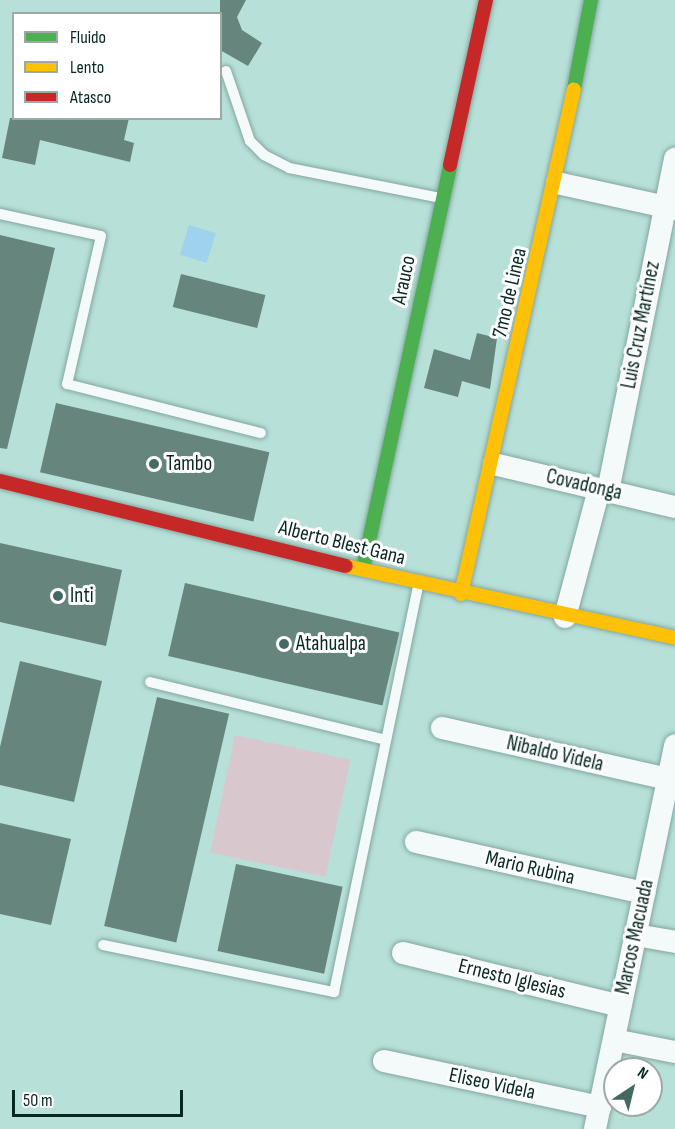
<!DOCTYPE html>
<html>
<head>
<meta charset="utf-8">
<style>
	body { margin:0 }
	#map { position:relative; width:675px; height:1129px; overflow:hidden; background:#b6e0d8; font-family:"Sofia Sans Condensed",sans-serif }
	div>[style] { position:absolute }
	.green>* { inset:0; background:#d8c8ce; transform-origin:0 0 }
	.water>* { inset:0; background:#9ed2ed; transform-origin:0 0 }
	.building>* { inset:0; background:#66867d; transform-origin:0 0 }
	.roads { filter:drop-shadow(0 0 2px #85a6a0) drop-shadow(0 0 2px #85a6a0) }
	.lane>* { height:10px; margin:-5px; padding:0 5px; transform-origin:5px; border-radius:5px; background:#f4faf9 }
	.street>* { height:22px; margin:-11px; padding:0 11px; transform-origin:11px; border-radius:11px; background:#f4faf9 }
	.fast>* { height:14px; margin:-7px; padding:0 7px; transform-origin:7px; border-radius:7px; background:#4caf50 }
	.slow>* { height:14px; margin:-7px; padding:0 7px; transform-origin:7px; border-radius:7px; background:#ffc107 }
	.jam>* { height:14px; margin:-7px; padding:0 7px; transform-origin:7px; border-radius:7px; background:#c62828 }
	.dots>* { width:16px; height:16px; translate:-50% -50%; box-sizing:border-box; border:3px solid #fff; border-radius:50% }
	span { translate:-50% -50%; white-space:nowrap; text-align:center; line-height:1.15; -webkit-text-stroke:6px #fff; paint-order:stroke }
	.street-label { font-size:21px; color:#062722 }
	.poi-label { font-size:21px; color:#062722 }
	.left { translate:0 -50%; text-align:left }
	.legend { position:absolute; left:12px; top:12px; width:210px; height:108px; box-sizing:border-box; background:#fff; border:2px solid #9ba9a7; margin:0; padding:8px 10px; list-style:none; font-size:18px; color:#062722 }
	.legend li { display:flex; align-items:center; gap:12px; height:30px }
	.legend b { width:30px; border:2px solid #9ba9a7 }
	.north { position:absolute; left:603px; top:1057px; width:60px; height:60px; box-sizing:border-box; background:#fff; border:2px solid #9ba9a7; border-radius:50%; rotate:35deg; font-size:16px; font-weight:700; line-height:24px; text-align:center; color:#062722 }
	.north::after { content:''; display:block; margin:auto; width:21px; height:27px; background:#446862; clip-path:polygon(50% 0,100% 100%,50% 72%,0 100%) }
	.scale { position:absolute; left:12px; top:1090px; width:171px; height:27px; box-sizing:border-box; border:3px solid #062722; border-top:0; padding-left:8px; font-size:18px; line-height:21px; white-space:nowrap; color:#062722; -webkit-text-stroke:4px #fff; paint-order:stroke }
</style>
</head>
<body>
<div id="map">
	<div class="green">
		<div style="left:235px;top:735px;width:118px;height:120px;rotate:12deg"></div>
	</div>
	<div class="water">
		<div style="left:189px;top:225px;width:28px;height:31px;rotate:17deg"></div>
	</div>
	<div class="building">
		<div style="clip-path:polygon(220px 0,246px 0,237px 17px,242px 30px,262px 43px,248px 66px,220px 50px)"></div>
		<div style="clip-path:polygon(10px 118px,129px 118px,124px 140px,134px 143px,130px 162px,40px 140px,35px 165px,2px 158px)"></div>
		<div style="clip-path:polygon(0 235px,55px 248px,7px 449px,0 448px)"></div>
		<div style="left:181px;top:274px;width:87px;height:34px;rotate:14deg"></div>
		<div style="clip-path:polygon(477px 333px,497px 338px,490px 389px,462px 381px,458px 397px,424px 388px,434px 349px,470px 360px)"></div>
		<div style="left:56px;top:403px;width:219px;height:71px;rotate:13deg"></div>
		<div style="clip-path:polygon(0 543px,122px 570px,106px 646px,0 622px)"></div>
		<div style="left:185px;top:583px;width:220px;height:75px;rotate:13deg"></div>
		<div style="clip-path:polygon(20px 661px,102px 681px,74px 802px,0 785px,0 747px)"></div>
		<div style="left:157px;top:697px;width:74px;height:235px;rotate:13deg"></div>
		<div style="clip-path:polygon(0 823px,71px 839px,51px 925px,0 914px)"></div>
		<div style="left:236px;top:864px;width:109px;height:89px;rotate:12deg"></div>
	</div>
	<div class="roads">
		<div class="lane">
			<div style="left:226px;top:71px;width:74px;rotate:71.1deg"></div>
			<div style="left:250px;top:141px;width:20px;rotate:45deg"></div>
			<div style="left:264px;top:155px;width:28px;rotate:27deg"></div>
			<div style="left:289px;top:168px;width:154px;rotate:11.2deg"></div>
			<div style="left:0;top:214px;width:103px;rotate:12.3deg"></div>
			<div style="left:101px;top:236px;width:152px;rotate:102.9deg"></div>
			<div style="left:67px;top:384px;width:200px;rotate:14.2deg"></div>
			<div style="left:150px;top:682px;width:243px;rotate:13.8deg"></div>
			<div style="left:103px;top:945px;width:236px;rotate:11.5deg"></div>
			<div style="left:334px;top:992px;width:414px;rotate:-78.3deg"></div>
		</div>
		<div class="street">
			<div style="left:557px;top:183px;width:121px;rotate:12.4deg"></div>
			<div style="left:494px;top:464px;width:186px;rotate:13.4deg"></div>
			<div style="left:608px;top:491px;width:339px;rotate:-78.6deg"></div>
			<div style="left:565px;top:617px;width:132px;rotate:-75.1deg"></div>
			<div style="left:442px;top:728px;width:232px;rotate:12.7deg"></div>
			<div style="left:416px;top:842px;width:234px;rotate:12.6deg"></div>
			<div style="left:636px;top:935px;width:40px;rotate:10deg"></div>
			<div style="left:403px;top:953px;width:224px;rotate:13.7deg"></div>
			<div style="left:614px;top:1040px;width:62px;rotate:11.1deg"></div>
			<div style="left:384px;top:1061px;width:221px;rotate:12deg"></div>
			<div style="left:595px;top:1129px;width:392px;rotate:-78.2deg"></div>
		</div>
		<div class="fast">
			<div style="left:574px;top:89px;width:91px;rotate:-79.2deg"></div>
			<div style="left:363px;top:569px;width:413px;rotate:-77.8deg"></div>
		</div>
		<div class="slow">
			<div style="left:346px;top:566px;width:337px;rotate:12.3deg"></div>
			<div style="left:461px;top:594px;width:517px;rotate:-77.39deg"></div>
		</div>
		<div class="jam">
			<div style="left:450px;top:165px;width:169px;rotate:-77.7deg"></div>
			<div style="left:0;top:481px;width:356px;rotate:13.8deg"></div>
		</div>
	</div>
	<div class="dots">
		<div style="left:154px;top:464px;background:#446862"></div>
		<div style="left:58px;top:596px;background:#446862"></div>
		<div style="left:284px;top:644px;background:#446862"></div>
	</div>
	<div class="street-label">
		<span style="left:404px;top:280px;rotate:-78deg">Arauco</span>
		<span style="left:510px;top:293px;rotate:-77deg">7mo de Linea</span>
		<span style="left:641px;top:325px;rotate:-79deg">Luis Cruz Martínez</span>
		<span style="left:584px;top:485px;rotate:13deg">Covadonga</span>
		<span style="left:342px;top:543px;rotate:14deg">Alberto Blest Gana</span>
		<span style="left:555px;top:754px;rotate:13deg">Nibaldo Videla</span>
		<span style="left:530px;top:868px;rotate:13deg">Mario Rubina</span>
		<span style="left:635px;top:937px;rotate:-78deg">Marcos Macuada</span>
		<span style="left:512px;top:979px;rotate:14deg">Ernesto Iglesias</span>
		<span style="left:492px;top:1084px;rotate:12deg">Eliseo Videla</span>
	</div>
	<div class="poi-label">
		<span class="left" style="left:166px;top:464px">Tambo</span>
		<span class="left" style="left:70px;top:596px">Inti</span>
		<span class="left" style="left:296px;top:644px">Atahualpa</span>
	</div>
	<ul class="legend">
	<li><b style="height:8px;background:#4caf50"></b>Fluido</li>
	<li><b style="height:8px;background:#ffc107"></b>Lento</li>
	<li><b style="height:8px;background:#c62828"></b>Atasco</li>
	</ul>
	<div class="north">N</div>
	<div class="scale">50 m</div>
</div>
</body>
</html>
